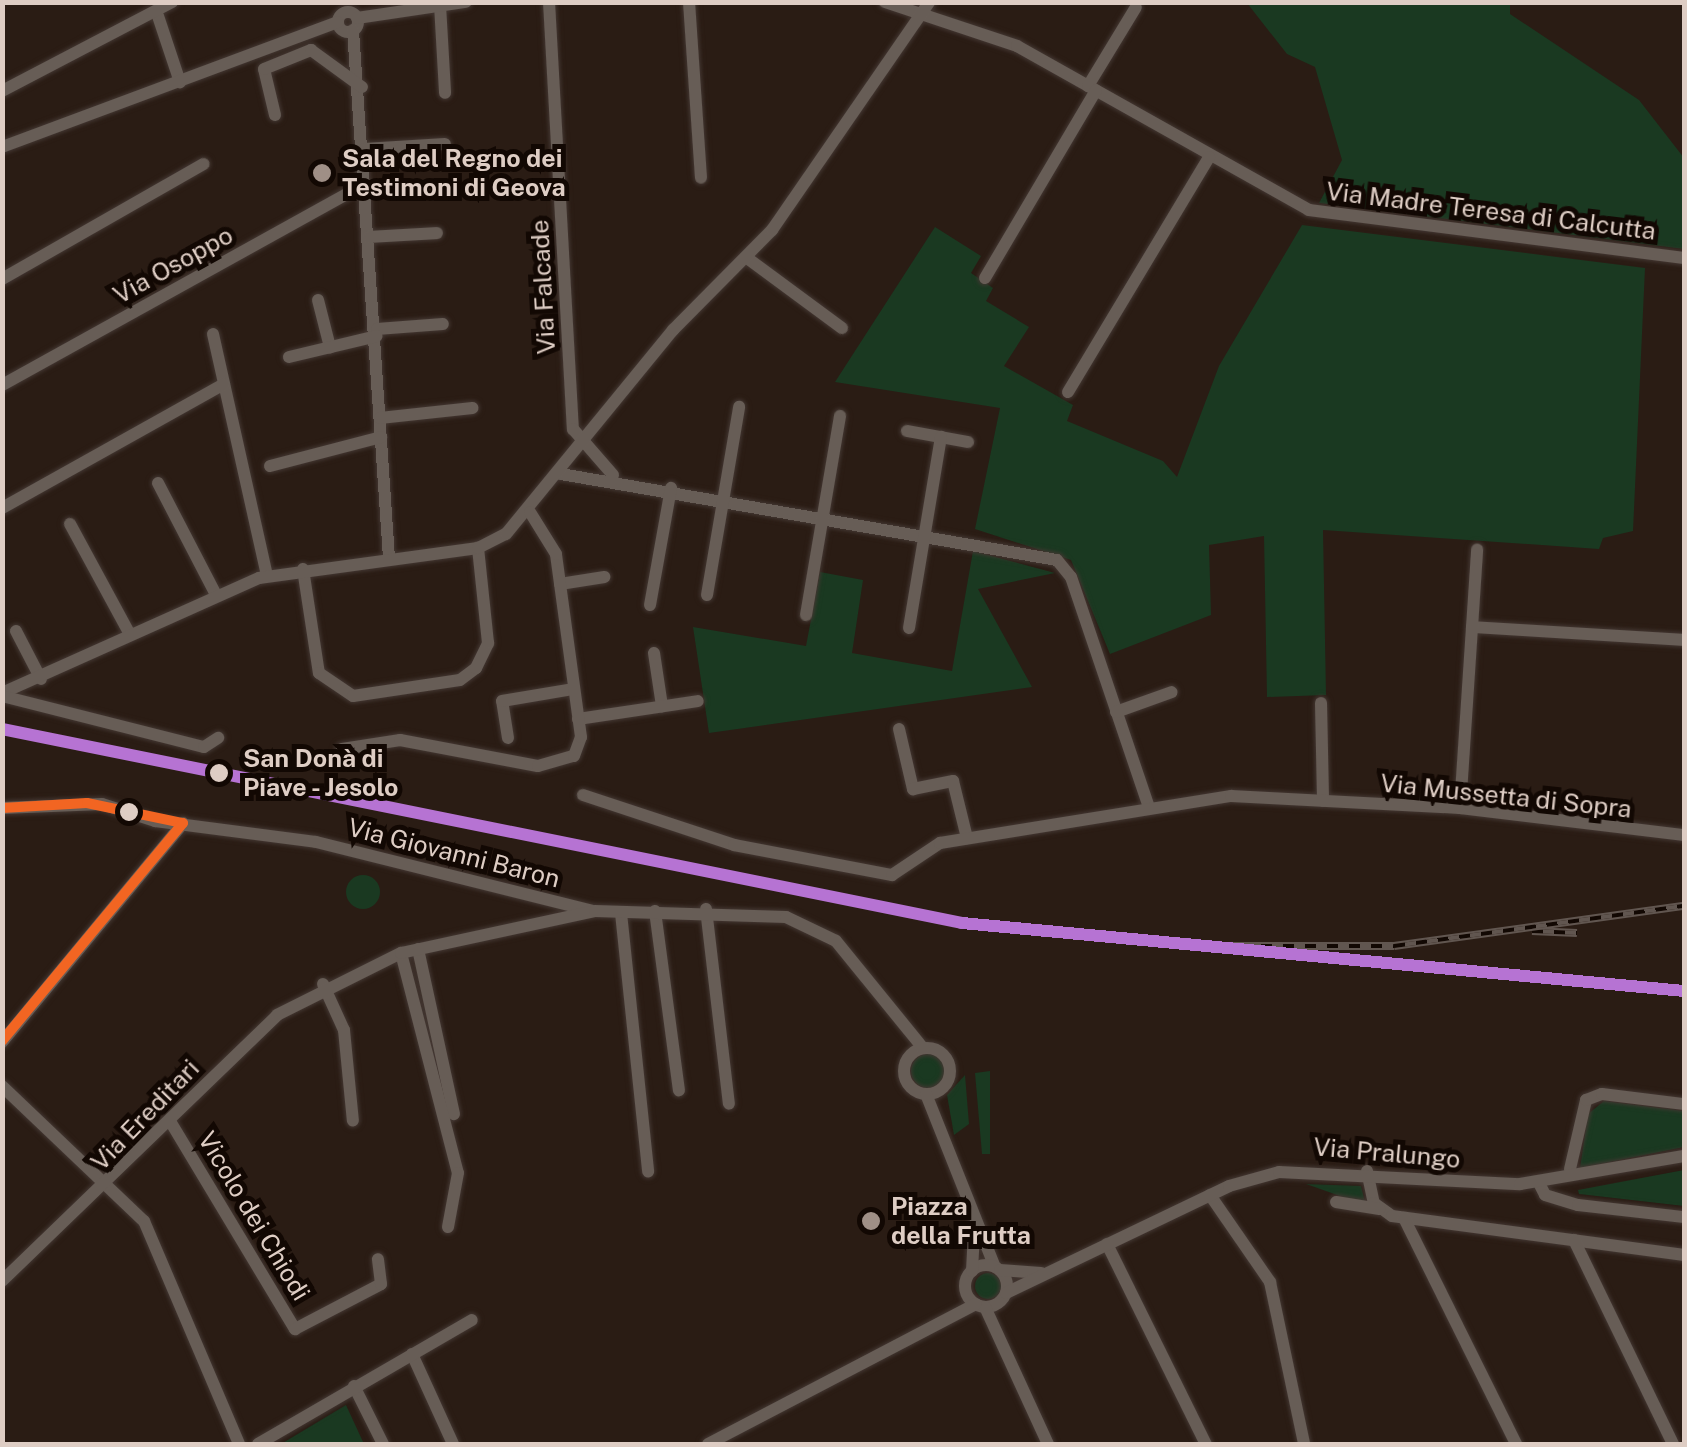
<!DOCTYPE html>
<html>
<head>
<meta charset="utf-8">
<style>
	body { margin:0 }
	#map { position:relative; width:1687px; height:1447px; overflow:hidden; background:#2a1c14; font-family:"Public Sans",sans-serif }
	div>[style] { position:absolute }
	.green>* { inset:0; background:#1a3921 }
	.round { border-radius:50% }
	.roads { filter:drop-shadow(0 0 2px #433732) drop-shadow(0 0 2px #433732) }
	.minor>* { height:12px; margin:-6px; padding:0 6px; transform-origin:6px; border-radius:6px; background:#675d56 }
	.minor>.ring { margin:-6px; padding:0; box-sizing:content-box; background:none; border:12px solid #675d56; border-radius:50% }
	.rail>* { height:8px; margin-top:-4px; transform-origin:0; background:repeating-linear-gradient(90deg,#120803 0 11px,#615650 0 22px); box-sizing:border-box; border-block:2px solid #615650 }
	.bus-1>* { height:10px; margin:-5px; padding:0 5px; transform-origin:5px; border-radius:5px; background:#f26522 }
	.rail-1>* { height:12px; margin:-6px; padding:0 6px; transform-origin:6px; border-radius:6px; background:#b673d3 }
	.dots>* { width:28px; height:28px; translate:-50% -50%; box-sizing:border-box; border:5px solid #120803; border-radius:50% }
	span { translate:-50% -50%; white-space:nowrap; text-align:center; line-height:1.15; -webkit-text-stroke:10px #120803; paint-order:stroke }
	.poi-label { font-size:25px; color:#decdc4; font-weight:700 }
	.left { translate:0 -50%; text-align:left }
	.street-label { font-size:25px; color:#decdc4 }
	.stop-label { font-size:25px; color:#decdc4; font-weight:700 }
	.frame { position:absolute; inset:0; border:5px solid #decdc4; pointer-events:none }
</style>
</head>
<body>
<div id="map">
	<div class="green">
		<div style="clip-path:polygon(1247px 3px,1510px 3px,1510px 14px,1639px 100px,1684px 158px,1684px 249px,1319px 203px,1342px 160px,1315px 67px,1287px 54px)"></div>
		<div style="clip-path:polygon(1302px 225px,1645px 268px,1633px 531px,1603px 538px,1599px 549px,1323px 530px,1326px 695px,1267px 697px,1264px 536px,1209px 545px,1211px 615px,1110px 654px,1071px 560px,975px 529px,1000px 408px,835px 382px,935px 227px,981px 256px,971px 273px,993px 288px,986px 301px,1029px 327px,1004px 366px,1073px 405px,1067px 421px,1163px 461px,1177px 477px,1219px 366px)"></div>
		<div style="clip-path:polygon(973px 551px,1055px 573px,978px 589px,1032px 687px,709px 733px,693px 627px,806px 646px,820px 572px,863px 580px,852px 653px,952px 671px)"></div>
		<div class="round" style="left:346px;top:875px;width:34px;height:34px"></div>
		<div class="round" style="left:911px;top:1054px;width:34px;height:34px"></div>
		<div style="clip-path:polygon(990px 1071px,990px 1154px,982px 1154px,975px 1073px)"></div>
		<div style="clip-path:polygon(965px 1075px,969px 1124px,954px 1135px,947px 1095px)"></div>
		<div style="clip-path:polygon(1604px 1101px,1684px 1111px,1684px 1147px,1580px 1168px,1588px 1114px)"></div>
		<div style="clip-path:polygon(1684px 1170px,1684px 1206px,1579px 1194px,1578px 1190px)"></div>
		<div style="clip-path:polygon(1306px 1184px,1361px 1186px,1365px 1202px,1360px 1203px)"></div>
		<div class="round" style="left:975px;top:1273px;width:26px;height:26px"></div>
		<div style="clip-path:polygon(346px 1405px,364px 1444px,281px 1444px)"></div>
	</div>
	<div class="roads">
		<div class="minor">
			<div style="left:549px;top:2px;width:428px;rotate:86.8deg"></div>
			<div style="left:573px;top:429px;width:61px;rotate:49deg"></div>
			<div style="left:689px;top:2px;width:176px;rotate:86.1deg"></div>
			<div style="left:885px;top:2px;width:139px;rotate:18.4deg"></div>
			<div style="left:1017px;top:46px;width:335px;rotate:29.3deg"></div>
			<div style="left:1309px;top:210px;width:378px;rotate:7.3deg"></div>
			<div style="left:440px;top:5px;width:88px;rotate:86.7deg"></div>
			<div class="ring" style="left:338px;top:12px;width:8px;height:8px"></div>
			<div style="left:158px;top:16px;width:70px;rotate:71.6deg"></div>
			<div style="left:357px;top:18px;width:110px;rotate:-8.4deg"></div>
			<div style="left:353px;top:30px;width:529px;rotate:86.1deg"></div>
			<div style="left:1088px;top:86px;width:92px;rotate:-58.7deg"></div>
			<div style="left:2px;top:91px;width:192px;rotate:-27.6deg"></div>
			<div style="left:275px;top:115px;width:47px;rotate:-103.4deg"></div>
			<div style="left:264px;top:69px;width:51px;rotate:-22deg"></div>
			<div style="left:311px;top:50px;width:63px;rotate:36deg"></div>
			<div style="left:2px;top:147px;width:358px;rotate:-20.4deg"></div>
			<div style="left:364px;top:149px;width:81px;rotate:-3.5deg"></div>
			<div style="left:370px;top:237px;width:67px;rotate:-3.4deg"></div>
			<div style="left:747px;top:258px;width:118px;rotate:36.4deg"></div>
			<div style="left:985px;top:278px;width:218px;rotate:-59.4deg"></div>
			<div style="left:2px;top:279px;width:232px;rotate:-29.7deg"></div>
			<div style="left:318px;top:300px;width:49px;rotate:75.7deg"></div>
			<div style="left:377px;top:329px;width:66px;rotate:-4.3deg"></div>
			<div style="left:213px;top:334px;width:248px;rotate:77.4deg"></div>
			<div style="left:289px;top:357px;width:90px;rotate:-13.4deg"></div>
			<div style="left:2px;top:385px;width:415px;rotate:-29deg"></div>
			<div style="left:1068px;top:392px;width:274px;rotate:-59deg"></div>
			<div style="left:380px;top:418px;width:93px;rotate:-6.2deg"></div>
			<div style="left:907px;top:431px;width:62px;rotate:10.2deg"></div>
			<div style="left:270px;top:466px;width:115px;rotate:-14.6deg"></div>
			<div style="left:561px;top:474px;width:503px;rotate:9.84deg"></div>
			<div style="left:1057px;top:560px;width:22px;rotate:51deg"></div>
			<div style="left:1071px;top:577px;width:243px;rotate:71.3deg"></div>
			<div style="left:158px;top:483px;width:124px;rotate:62.6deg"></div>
			<div style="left:2px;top:508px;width:254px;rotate:-29.2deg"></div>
			<div style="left:70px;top:524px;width:122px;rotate:61.5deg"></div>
			<div style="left:303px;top:569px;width:105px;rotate:81.3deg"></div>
			<div style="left:319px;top:673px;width:41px;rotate:34.1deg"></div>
			<div style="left:353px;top:696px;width:108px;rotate:-8.5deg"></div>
			<div style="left:460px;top:680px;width:20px;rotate:-37deg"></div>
			<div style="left:476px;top:668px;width:28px;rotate:-64deg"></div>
			<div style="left:488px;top:643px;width:96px;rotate:-96deg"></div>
			<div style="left:560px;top:584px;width:45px;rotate:-9deg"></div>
			<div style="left:707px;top:595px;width:191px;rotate:-80.3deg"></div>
			<div style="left:650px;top:605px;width:119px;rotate:-79.8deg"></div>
			<div style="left:806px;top:615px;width:202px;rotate:-80.3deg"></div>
			<div style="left:1472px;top:627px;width:212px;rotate:3.5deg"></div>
			<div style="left:909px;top:628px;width:194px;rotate:-80.5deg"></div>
			<div style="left:16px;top:631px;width:54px;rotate:62.5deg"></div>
			<div style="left:654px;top:653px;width:54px;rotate:81.4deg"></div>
			<div style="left:2px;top:693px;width:282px;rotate:-24.1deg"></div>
			<div style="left:259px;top:578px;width:221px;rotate:-7.8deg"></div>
			<div style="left:478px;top:548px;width:31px;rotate:-27deg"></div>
			<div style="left:506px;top:534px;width:264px;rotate:-50.7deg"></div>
			<div style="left:673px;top:330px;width:141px;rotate:-45.3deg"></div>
			<div style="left:772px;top:230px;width:277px;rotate:-55.4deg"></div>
			<div style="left:2px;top:696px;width:208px;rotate:14.2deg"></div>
			<div style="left:204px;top:747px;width:17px;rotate:-33deg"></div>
			<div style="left:1321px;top:703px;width:98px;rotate:88.8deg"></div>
			<div style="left:1116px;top:712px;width:59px;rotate:-19.7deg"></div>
			<div style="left:578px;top:719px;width:121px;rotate:-8.5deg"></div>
			<div style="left:899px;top:729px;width:62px;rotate:76.9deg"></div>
			<div style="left:913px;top:789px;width:41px;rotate:-11.3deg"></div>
			<div style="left:953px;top:781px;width:59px;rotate:76.2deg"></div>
			<div style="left:508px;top:738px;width:37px;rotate:-99deg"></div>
			<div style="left:502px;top:701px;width:73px;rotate:-9.5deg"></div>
			<div style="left:342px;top:749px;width:59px;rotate:-8.8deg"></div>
			<div style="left:400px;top:740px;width:140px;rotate:10.7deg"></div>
			<div style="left:538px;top:766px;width:37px;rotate:-16deg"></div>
			<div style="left:574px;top:756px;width:20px;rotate:-70deg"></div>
			<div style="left:581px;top:737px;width:185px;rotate:-97.8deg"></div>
			<div style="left:556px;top:554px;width:49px;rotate:-121.8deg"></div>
			<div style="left:583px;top:795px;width:159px;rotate:18.3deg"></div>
			<div style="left:734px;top:845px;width:161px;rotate:10.8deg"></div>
			<div style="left:892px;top:875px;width:58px;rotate:-33.7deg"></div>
			<div style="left:940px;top:843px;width:295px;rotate:-9.2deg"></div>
			<div style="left:1231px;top:796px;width:229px;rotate:3deg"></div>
			<div style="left:1460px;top:808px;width:226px;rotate:6.9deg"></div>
			<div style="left:2px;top:808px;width:100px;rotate:-2.3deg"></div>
			<div style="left:102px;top:804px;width:56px;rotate:17.8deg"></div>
			<div style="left:155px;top:821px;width:162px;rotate:7.4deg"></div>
			<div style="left:316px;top:842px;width:284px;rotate:14deg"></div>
			<div style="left:1460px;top:808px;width:259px;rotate:-86.2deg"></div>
			<div style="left:706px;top:909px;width:196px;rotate:83.3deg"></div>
			<div style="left:655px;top:911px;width:181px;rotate:82.4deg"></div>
			<div style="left:621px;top:913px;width:260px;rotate:84deg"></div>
			<div style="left:418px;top:949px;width:169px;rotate:77.7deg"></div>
			<div style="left:401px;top:953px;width:227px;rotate:75.5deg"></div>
			<div style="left:458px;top:1173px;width:55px;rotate:100.5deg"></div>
			<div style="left:323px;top:984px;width:51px;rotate:65.5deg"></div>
			<div style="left:344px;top:1030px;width:91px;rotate:84.4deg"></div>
			<div style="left:2px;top:1042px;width:284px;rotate:-50.4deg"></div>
			<div class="ring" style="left:904px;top:1048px;width:34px;height:34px"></div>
			<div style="left:2px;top:1086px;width:196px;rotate:43.6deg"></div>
			<div style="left:144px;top:1221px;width:242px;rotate:66.9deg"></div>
			<div style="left:926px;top:1094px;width:186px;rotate:68.3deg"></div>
			<div style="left:170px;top:1121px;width:243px;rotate:59deg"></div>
			<div style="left:295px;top:1329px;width:97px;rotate:-27.6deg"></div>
			<div style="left:381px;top:1284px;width:25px;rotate:-97deg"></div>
			<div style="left:1570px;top:1169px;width:71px;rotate:-76.9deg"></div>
			<div style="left:1586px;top:1100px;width:17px;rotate:-21deg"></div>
			<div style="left:1602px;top:1094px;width:83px;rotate:7deg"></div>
			<div style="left:1367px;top:1171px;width:33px;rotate:78deg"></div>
			<div style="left:1374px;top:1203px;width:22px;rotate:36deg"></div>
			<div style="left:1392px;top:1216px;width:295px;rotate:7.6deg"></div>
			<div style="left:1539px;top:1183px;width:13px;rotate:63deg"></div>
			<div style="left:1545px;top:1195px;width:34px;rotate:17deg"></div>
			<div style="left:1578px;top:1205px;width:107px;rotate:6.5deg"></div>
			<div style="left:1210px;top:1195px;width:106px;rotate:55.4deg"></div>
			<div style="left:1270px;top:1282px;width:166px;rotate:78.1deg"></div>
			<div style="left:1336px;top:1202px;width:44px;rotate:9.2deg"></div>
			<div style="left:1404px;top:1218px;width:252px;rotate:63.6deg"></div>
			<div style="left:1574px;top:1240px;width:227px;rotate:64.1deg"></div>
			<div style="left:1107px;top:1244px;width:223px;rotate:63.7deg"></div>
			<div class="ring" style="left:965px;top:1265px;width:30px;height:30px"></div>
			<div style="left:1000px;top:1270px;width:41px;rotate:4.2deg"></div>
			<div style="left:972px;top:1271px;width:38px;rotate:-87deg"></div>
			<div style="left:2px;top:1281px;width:383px;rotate:-44deg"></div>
			<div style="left:277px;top:1015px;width:139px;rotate:-26.6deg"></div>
			<div style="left:401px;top:953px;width:198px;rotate:-12.2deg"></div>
			<div style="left:595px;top:911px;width:191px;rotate:1.8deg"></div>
			<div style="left:786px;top:917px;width:55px;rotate:25.6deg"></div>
			<div style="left:836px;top:941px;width:138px;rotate:50.9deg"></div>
			<div style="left:1006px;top:1293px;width:247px;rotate:-25.6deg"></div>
			<div style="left:1229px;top:1186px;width:52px;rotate:-15.6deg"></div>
			<div style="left:1279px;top:1172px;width:241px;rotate:2.9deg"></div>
			<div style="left:1520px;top:1184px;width:166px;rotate:-9.7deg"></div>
			<div style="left:985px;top:1307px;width:151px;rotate:65.3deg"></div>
			<div style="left:412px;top:1354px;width:99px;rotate:65.5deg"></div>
			<div style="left:354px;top:1386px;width:65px;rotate:63.4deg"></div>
			<div style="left:258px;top:1444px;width:247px;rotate:-30.1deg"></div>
			<div style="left:708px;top:1444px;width:302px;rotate:-27.6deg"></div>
		</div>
	</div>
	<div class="rail">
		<div style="left:1532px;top:931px;width:45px;rotate:2.5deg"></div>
		<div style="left:1217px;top:946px;width:177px"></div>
		<div style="left:1394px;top:946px;width:293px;rotate:-7.9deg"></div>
	</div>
	<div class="bus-1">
		<div style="left:2px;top:808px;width:85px;rotate:-3.4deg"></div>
		<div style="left:87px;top:803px;width:98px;rotate:11.8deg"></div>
		<div style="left:183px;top:823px;width:283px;rotate:129.7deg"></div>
	</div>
	<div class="rail-1">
		<div style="left:2px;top:729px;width:979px;rotate:11.42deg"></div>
		<div style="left:962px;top:923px;width:725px;rotate:5.38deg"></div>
	</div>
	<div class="dots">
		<div style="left:322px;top:173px;background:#9f8f86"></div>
		<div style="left:219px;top:773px;background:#decdc4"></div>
		<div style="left:129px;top:812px;background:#decdc4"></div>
		<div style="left:871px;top:1221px;background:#9f8f86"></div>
	</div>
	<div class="poi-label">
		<span class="left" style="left:342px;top:173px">Sala del Regno dei<br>Testimoni di Geova</span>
		<span class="left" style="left:891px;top:1221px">Piazza<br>della Frutta</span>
	</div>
	<div class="street-label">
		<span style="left:1491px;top:211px;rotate:7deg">Via Madre Teresa di Calcutta</span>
		<span style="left:173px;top:265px;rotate:-29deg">Via Osoppo</span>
		<span style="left:543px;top:287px;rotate:-93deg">Via Falcade</span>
		<span style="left:1506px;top:796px;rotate:6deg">Via Mussetta di Sopra</span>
		<span style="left:454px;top:853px;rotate:14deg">Via Giovanni Baron</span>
		<span style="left:145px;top:1115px;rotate:-46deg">Via Ereditari</span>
		<span style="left:1387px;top:1153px;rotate:5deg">Via Pralungo</span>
		<span style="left:254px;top:1216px;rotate:59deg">Vicolo dei Chiodi</span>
	</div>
	<div class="stop-label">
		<span class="left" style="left:243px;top:773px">San Donà di<br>Piave - Jesolo</span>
	</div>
	<div class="frame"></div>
</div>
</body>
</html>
